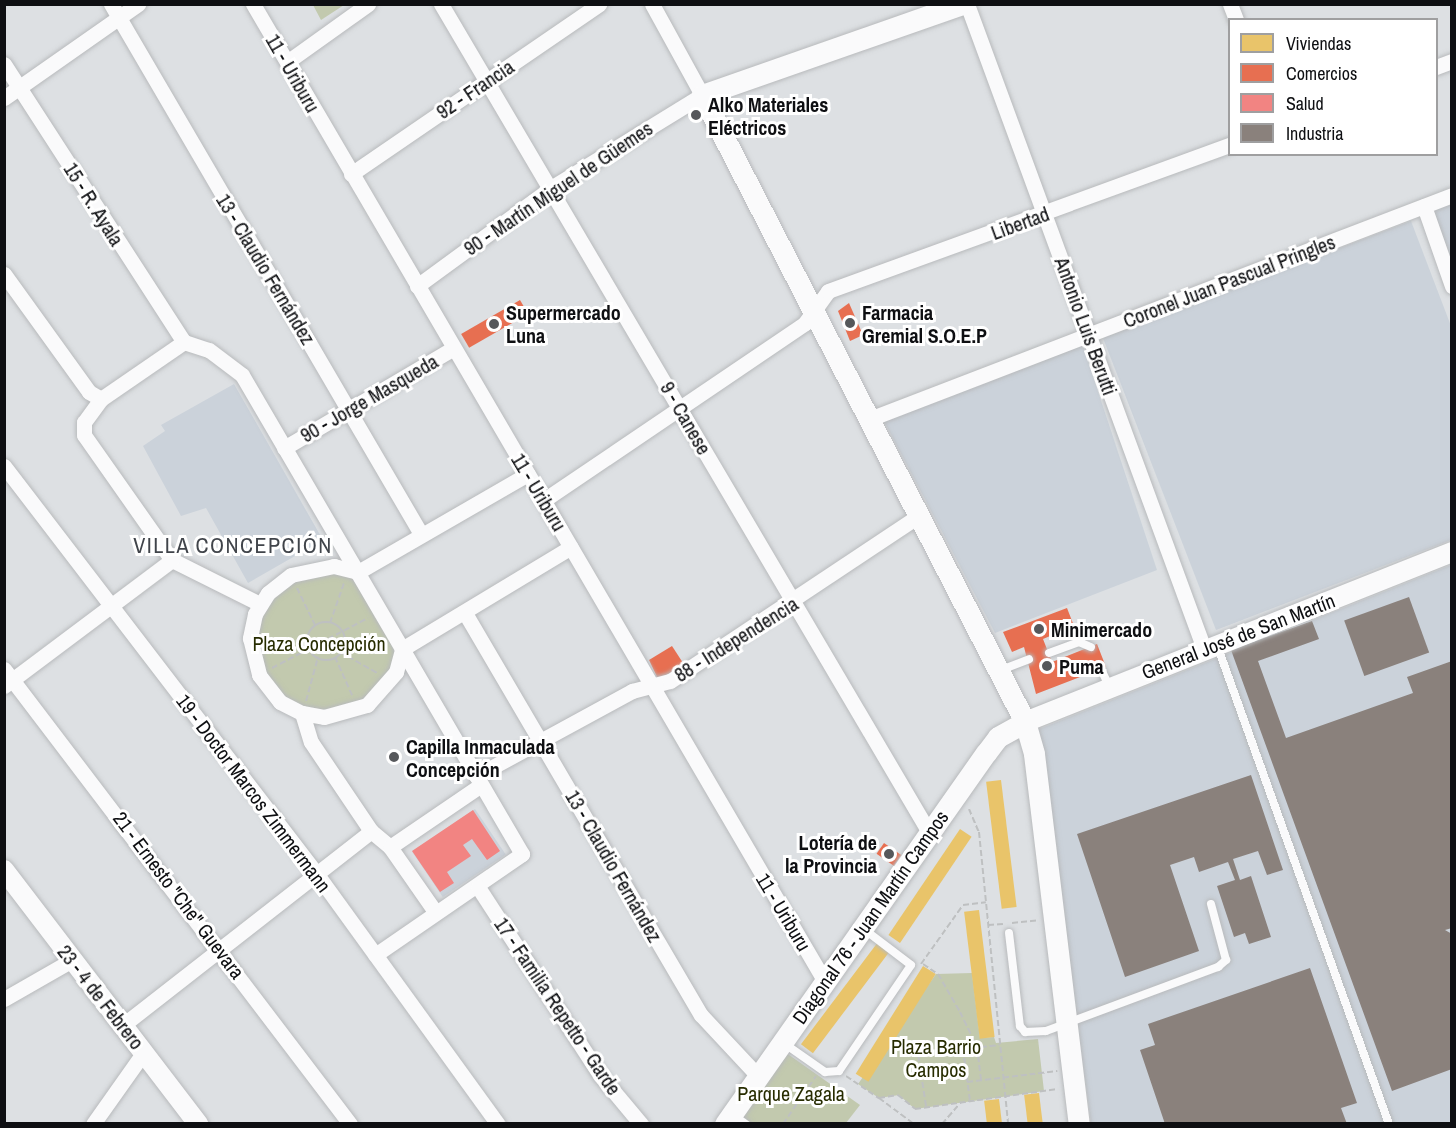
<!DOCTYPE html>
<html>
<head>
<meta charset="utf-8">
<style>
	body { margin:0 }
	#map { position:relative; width:1456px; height:1128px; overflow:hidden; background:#dde0e3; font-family:"Archivo Narrow",sans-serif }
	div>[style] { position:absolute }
	.built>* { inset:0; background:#cbd2da; transform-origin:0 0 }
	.green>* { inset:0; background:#c2c9ae }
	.homes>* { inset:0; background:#e9c46a; transform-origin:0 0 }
	.shops>* { inset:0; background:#e76f51; transform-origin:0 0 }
	.health>* { inset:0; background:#f28482 }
	.industry>* { inset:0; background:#8a817c; transform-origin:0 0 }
	.path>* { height:2px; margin-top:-1px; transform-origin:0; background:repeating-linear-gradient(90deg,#bec0c1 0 6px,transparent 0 9px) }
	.path>.ring { margin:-1px; padding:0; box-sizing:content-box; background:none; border:2px solid #bec0c1; border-radius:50% }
	.roads { filter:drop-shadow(0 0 2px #b8babc) drop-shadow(0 0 2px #b8babc) }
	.service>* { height:8px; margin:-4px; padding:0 4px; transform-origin:4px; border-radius:4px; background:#fafafb }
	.minor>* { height:15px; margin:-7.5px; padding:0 7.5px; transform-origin:7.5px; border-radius:7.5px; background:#fafafb }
	.tertiary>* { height:20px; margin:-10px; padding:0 10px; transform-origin:10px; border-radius:10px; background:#fafafb }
	.secondary>* { height:21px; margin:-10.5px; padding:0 10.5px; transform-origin:10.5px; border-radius:10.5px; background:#fafafb }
	.dots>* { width:16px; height:16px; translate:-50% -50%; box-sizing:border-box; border:3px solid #fff; border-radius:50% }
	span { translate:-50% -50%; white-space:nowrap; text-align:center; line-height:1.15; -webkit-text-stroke:6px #fff; paint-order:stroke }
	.street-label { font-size:20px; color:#0e0f12 }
	.poi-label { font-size:20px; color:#0e0f12; font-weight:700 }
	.left { translate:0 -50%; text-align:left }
	.right { translate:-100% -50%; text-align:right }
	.park-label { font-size:20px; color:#272c00 }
	.quarter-label { font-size:22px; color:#40444a; letter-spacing:1.5px }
	.frame { position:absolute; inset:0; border:6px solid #0e0f12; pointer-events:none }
	.legend { position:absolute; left:1228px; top:18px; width:210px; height:138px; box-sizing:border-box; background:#fff; border:2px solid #9f9fa0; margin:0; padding:8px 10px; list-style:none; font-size:18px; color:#0e0f12 }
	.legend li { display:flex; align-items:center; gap:12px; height:30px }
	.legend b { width:30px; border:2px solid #9f9fa0 }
</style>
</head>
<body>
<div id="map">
	<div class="built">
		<div style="clip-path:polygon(1451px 200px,1451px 264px,1431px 207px)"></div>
		<div style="clip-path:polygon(1411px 221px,1451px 326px,1451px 540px,1216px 630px,1103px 338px)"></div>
		<div style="clip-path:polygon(1082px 343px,1157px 570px,995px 633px,884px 421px)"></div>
		<div style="clip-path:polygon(234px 384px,323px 540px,248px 583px,206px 508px,181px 516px,143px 446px,165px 431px,161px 425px)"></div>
		<div style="clip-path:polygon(1451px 565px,1451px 1123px,1091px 1123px,1037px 730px)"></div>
		<div style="left:475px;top:809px;width:55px;height:76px;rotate:56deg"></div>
	</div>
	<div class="green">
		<div style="clip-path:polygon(313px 5px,344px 5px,321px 20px)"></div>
		<div style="clip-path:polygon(349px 569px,402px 649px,396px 672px,346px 715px,280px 702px,253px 662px,255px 614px,287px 577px)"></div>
		<div style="clip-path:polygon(972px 973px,980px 1038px,994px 1037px,996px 1043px,1038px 1039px,1044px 1091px,915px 1109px,899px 1095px,879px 1098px,858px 1084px,936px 974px)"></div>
		<div style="clip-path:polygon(785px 1052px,860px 1105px,846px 1123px,732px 1124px)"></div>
	</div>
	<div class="homes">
		<div style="left:1001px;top:780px;width:128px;height:15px;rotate:83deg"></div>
		<div style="left:960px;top:829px;width:14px;height:128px;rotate:34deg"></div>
		<div style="left:979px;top:910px;width:128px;height:15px;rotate:83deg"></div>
		<div style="left:878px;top:942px;width:15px;height:128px;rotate:37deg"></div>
		<div style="left:923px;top:966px;width:15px;height:127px;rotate:32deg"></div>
		<div style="left:1039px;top:1093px;width:31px;height:15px;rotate:83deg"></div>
		<div style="left:999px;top:1099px;width:25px;height:15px;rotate:83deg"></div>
	</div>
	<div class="shops">
		<div style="left:520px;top:300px;width:16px;height:68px;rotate:60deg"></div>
		<div style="clip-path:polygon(849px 303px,863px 335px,850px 341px,838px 311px)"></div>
		<div style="clip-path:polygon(1067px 608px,1074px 626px,1043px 639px,1052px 662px,1097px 644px,1106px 667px,1036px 694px,1024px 647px,1012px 652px,1003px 632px)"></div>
		<div style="clip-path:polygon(672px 646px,685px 666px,658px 679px,649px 660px)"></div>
		<div style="left:884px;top:843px;width:21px;height:13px;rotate:35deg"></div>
	</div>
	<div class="health">
		<div style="clip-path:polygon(473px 810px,500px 851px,487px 860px,472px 839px,463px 845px,471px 856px,447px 872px,454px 883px,440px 892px,412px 851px)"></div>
	</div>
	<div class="industry">
		<div style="left:1409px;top:597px;width:59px;height:69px;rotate:70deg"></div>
		<div style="clip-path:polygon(1312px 621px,1319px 639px,1258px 661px,1286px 738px,1413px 693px,1407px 677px,1452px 661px,1452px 928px,1445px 930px,1452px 934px,1452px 1069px,1392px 1091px,1231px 650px)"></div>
		<div style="clip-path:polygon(1251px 775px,1283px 870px,1267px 875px,1258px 851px,1233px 859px,1240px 880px,1251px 876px,1271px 937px,1249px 944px,1245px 933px,1234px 937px,1217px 886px,1235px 880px,1228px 862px,1199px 872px,1194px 857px,1170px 865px,1199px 951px,1125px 977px,1077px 834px)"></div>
		<div style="clip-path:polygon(1310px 968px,1357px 1103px,1341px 1108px,1347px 1124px,1165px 1124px,1140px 1050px,1155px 1045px,1148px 1024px)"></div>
	</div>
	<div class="path">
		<div style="left:324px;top:4px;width:3px"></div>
		<div style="left:297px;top:588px;width:41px;rotate:64.1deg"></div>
		<div class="ring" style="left:307px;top:622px;width:36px;height:36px"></div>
		<div style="left:330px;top:623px;width:42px;rotate:-70.7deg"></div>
		<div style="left:340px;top:652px;width:43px;rotate:29.6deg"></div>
		<div style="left:335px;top:657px;width:42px;rotate:65.9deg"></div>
		<div style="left:272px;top:668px;width:108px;rotate:-27.5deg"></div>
		<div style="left:306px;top:701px;width:46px;rotate:-74.7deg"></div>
		<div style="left:969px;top:809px;width:25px;rotate:67deg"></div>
		<div style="left:979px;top:832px;width:293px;rotate:84.3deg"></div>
		<div style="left:1012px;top:923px;width:27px;rotate:-6deg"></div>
		<div style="left:988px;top:925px;width:15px;rotate:-4deg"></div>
		<div style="left:921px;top:964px;width:72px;rotate:-54.6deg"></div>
		<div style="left:963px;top:905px;width:23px;rotate:-7deg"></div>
		<div style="left:923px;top:964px;width:18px;rotate:34deg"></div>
		<div style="left:938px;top:974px;width:44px;rotate:59.9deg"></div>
		<div style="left:960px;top:1012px;width:39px;rotate:64deg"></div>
		<div style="left:977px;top:1047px;width:34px;rotate:83deg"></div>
		<div style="left:963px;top:1049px;width:52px;rotate:82.3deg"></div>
		<div style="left:846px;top:1076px;width:40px;rotate:34deg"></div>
		<div style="left:879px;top:1098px;width:19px;rotate:-9deg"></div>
		<div style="left:898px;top:1095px;width:22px;rotate:39deg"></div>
		<div style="left:915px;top:1109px;width:144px;rotate:-8deg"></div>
		<div style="left:967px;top:1082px;width:91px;rotate:-7deg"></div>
		<div style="left:879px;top:1098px;width:44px;rotate:36.6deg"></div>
		<div style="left:926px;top:1106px;width:53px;rotate:-98.7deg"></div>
		<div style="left:918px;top:1054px;width:82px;rotate:-6.3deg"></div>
		<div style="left:783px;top:1124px;width:58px;rotate:-55.5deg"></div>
		<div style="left:942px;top:1124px;width:29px;rotate:-49deg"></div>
	</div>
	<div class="roads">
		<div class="service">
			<div style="left:1217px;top:645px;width:509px;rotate:70.25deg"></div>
			<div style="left:1049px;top:653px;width:32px;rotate:-20deg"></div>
			<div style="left:1079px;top:642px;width:13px;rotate:23deg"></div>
			<div style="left:1101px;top:669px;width:19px;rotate:65deg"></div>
			<div style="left:1001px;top:670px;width:30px;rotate:-21deg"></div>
			<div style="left:1009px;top:933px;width:94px;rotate:83.3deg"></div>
			<div style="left:1020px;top:1026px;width:8px;rotate:50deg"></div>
			<div style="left:1025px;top:1032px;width:21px;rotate:-3deg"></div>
			<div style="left:1046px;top:1031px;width:184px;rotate:-20.4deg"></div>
			<div style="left:1218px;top:967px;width:11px;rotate:-41deg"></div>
			<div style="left:1226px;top:960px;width:58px;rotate:-105deg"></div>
			<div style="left:785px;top:1044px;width:49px;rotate:35deg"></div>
			<div style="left:825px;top:1072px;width:14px;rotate:-4deg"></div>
			<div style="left:839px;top:1071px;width:128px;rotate:-55.8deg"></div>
			<div style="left:911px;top:965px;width:58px;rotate:-142.7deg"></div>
			<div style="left:733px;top:1115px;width:16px;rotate:35deg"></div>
		</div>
		<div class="minor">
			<div style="left:111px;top:4px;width:614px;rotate:59.68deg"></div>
			<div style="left:253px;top:4px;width:1131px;rotate:59.67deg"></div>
			<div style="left:441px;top:4px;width:961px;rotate:59.49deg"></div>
			<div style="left:967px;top:4px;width:687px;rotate:69.82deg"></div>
			<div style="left:1230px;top:4px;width:17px;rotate:69deg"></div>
			<div style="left:287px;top:62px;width:100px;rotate:-35.6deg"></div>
			<div style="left:4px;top:64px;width:331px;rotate:57.1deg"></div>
			<div style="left:1436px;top:67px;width:17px;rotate:-21deg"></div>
			<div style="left:4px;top:98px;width:164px;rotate:-35deg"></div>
			<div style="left:351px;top:174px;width:301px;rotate:-34.4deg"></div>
			<div style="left:1424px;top:206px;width:85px;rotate:70.7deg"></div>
			<div style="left:4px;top:274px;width:145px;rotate:54.2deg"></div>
			<div style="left:89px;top:392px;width:14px;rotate:30deg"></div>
			<div style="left:417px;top:286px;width:166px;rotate:-36.2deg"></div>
			<div style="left:551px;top:188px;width:177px;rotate:-31.6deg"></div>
			<div style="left:702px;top:95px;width:104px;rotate:-118.8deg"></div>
			<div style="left:184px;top:342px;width:26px;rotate:18deg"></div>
			<div style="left:209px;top:350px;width:41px;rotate:37.1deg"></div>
			<div style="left:242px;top:375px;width:555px;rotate:59.69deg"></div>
			<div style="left:522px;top:854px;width:178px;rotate:145.5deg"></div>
			<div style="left:101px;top:399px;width:29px;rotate:126deg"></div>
			<div style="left:84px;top:422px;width:13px;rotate:90deg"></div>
			<div style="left:84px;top:435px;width:153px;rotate:54.9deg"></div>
			<div style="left:172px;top:560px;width:98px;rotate:26.6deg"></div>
			<div style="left:101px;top:399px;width:101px;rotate:-34.5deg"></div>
			<div style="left:872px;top:418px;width:621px;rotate:-21.03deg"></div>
			<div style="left:284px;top:448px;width:197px;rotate:-30.5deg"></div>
			<div style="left:4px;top:466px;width:513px;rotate:52.53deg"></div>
			<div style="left:316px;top:873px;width:310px;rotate:54.1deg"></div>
			<div style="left:544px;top:500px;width:315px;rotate:-34.1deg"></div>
			<div style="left:805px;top:323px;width:39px;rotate:-54deg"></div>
			<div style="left:828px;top:291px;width:428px;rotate:-20deg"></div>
			<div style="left:358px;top:572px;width:25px;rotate:-166deg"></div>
			<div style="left:334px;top:566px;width:44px;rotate:168.2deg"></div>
			<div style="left:291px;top:575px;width:29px;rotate:142deg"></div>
			<div style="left:268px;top:593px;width:25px;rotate:122deg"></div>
			<div style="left:255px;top:614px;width:25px;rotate:102deg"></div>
			<div style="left:250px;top:638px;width:38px;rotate:76deg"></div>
			<div style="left:259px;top:675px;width:34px;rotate:52deg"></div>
			<div style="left:280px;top:702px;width:25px;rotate:27deg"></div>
			<div style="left:302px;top:713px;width:22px;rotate:10deg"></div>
			<div style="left:324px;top:717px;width:45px;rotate:-15.6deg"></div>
			<div style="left:367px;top:705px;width:44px;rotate:-48.7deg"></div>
			<div style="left:396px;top:672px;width:24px;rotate:-75deg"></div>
			<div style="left:402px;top:649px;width:197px;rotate:-31.1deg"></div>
			<div style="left:358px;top:572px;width:196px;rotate:-30deg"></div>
			<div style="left:465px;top:613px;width:466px;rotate:59.6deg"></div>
			<div style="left:701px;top:1015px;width:85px;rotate:46.9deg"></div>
			<div style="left:4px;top:669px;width:572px;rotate:52.75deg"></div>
			<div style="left:4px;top:686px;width:210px;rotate:-36.9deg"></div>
			<div style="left:302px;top:713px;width:30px;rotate:73deg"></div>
			<div style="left:311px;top:742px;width:107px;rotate:56deg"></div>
			<div style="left:371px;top:831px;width:25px;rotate:40deg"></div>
			<div style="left:390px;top:847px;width:77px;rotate:55.1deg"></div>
			<div style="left:476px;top:776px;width:178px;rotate:-28.6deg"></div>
			<div style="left:632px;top:691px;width:39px;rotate:-15deg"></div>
			<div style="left:670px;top:681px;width:301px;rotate:-33.6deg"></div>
			<div style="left:390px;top:847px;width:107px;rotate:-34.3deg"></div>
			<div style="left:478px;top:887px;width:224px;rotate:57deg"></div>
			<div style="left:600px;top:1075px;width:64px;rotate:50.1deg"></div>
			<div style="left:4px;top:999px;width:78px;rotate:-29.8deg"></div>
			<div style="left:123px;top:1025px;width:315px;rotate:-38deg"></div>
			<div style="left:93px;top:1124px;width:88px;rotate:-54.7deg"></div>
		</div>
		<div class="tertiary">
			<div style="left:1025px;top:722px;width:460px;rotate:-21.7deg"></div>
			<div style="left:4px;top:870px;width:320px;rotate:52.6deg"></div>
		</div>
		<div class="secondary">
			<div style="left:962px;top:4px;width:275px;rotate:160.7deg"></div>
			<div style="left:702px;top:95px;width:705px;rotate:62.74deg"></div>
			<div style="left:1025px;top:722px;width:33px;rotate:74deg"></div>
			<div style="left:1034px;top:754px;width:373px;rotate:83.1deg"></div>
			<div style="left:725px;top:1124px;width:454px;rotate:-54.9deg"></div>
			<div style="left:986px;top:753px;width:20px;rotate:-53deg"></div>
			<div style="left:998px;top:737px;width:31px;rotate:-29deg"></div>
		</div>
	</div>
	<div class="dots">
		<div style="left:696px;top:115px;background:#56585b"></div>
		<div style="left:850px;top:323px;background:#56585b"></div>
		<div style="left:494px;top:324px;background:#56585b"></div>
		<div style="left:1039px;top:629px;background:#56585b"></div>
		<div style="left:1047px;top:666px;background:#56585b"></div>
		<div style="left:394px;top:757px;background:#56585b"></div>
		<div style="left:889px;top:854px;background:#56585b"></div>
	</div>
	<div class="street-label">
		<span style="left:293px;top:73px;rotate:60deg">11 - Uriburu</span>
		<span style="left:475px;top:89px;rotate:-34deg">92 - Francia</span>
		<span style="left:558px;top:188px;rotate:-34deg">90 - Martín Miguel de Güemes</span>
		<span style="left:94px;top:204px;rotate:58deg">15 - R. Ayala</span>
		<span style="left:1020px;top:223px;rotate:-20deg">Libertad</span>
		<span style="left:266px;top:269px;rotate:59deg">13 - Claudio Fernández</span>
		<span style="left:1229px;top:281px;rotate:-21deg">Coronel Juan Pascual Pringles</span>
		<span style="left:1086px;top:326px;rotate:70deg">Antonio Luis Berutti</span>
		<span style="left:369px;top:398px;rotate:-30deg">90 - Jorge Masqueda</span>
		<span style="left:686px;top:418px;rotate:60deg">9 - Canese</span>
		<span style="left:539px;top:492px;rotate:59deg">11 - Uriburu</span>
		<span style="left:1238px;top:636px;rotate:-21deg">General José de San Martín</span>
		<span style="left:736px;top:639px;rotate:-32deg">88 - Independencia</span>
		<span style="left:254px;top:793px;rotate:53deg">19 - Doctor Marcos Zimmermann</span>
		<span style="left:614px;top:866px;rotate:60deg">13 - Claudio Fernández</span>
		<span style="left:179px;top:895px;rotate:53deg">21 - Ernesto "Che" Guevara</span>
		<span style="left:784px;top:912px;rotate:59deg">11 - Uriburu</span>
		<span style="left:870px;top:917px;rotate:-55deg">Diagonal 76 - Juan Martín Campos</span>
		<span style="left:101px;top:997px;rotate:52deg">23 - 4 de Febrero</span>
		<span style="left:558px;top:1006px;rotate:56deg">17 - Familia Repetto - Garde</span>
	</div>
	<div class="poi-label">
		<span class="left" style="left:708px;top:116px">Alko Materiales<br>Eléctricos</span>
		<span class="left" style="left:506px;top:324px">Supermercado<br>Luna</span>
		<span class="left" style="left:862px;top:324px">Farmacia<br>Gremial S.O.E.P</span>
		<span class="left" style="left:1051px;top:629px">Minimercado</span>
		<span class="left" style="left:1059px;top:666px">Puma</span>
		<span class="left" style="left:406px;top:758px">Capilla Inmaculada<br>Concepción</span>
		<span class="right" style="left:877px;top:854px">Lotería de<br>la Provincia</span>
	</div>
	<div class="park-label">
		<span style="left:319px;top:643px">Plaza Concepción</span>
		<span style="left:936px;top:1058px">Plaza Barrio<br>Campos</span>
		<span style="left:791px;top:1093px">Parque Zagala</span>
	</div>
	<div class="quarter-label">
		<span style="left:233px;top:546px">VILLA CONCEPCIÓN</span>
	</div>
	<div class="frame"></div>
	<ul class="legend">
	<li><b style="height:16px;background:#e9c46a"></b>Viviendas</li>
	<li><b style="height:16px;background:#e76f51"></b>Comercios</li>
	<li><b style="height:16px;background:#f28482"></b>Salud</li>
	<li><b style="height:16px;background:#8a817c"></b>Industria</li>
	</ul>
</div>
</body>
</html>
